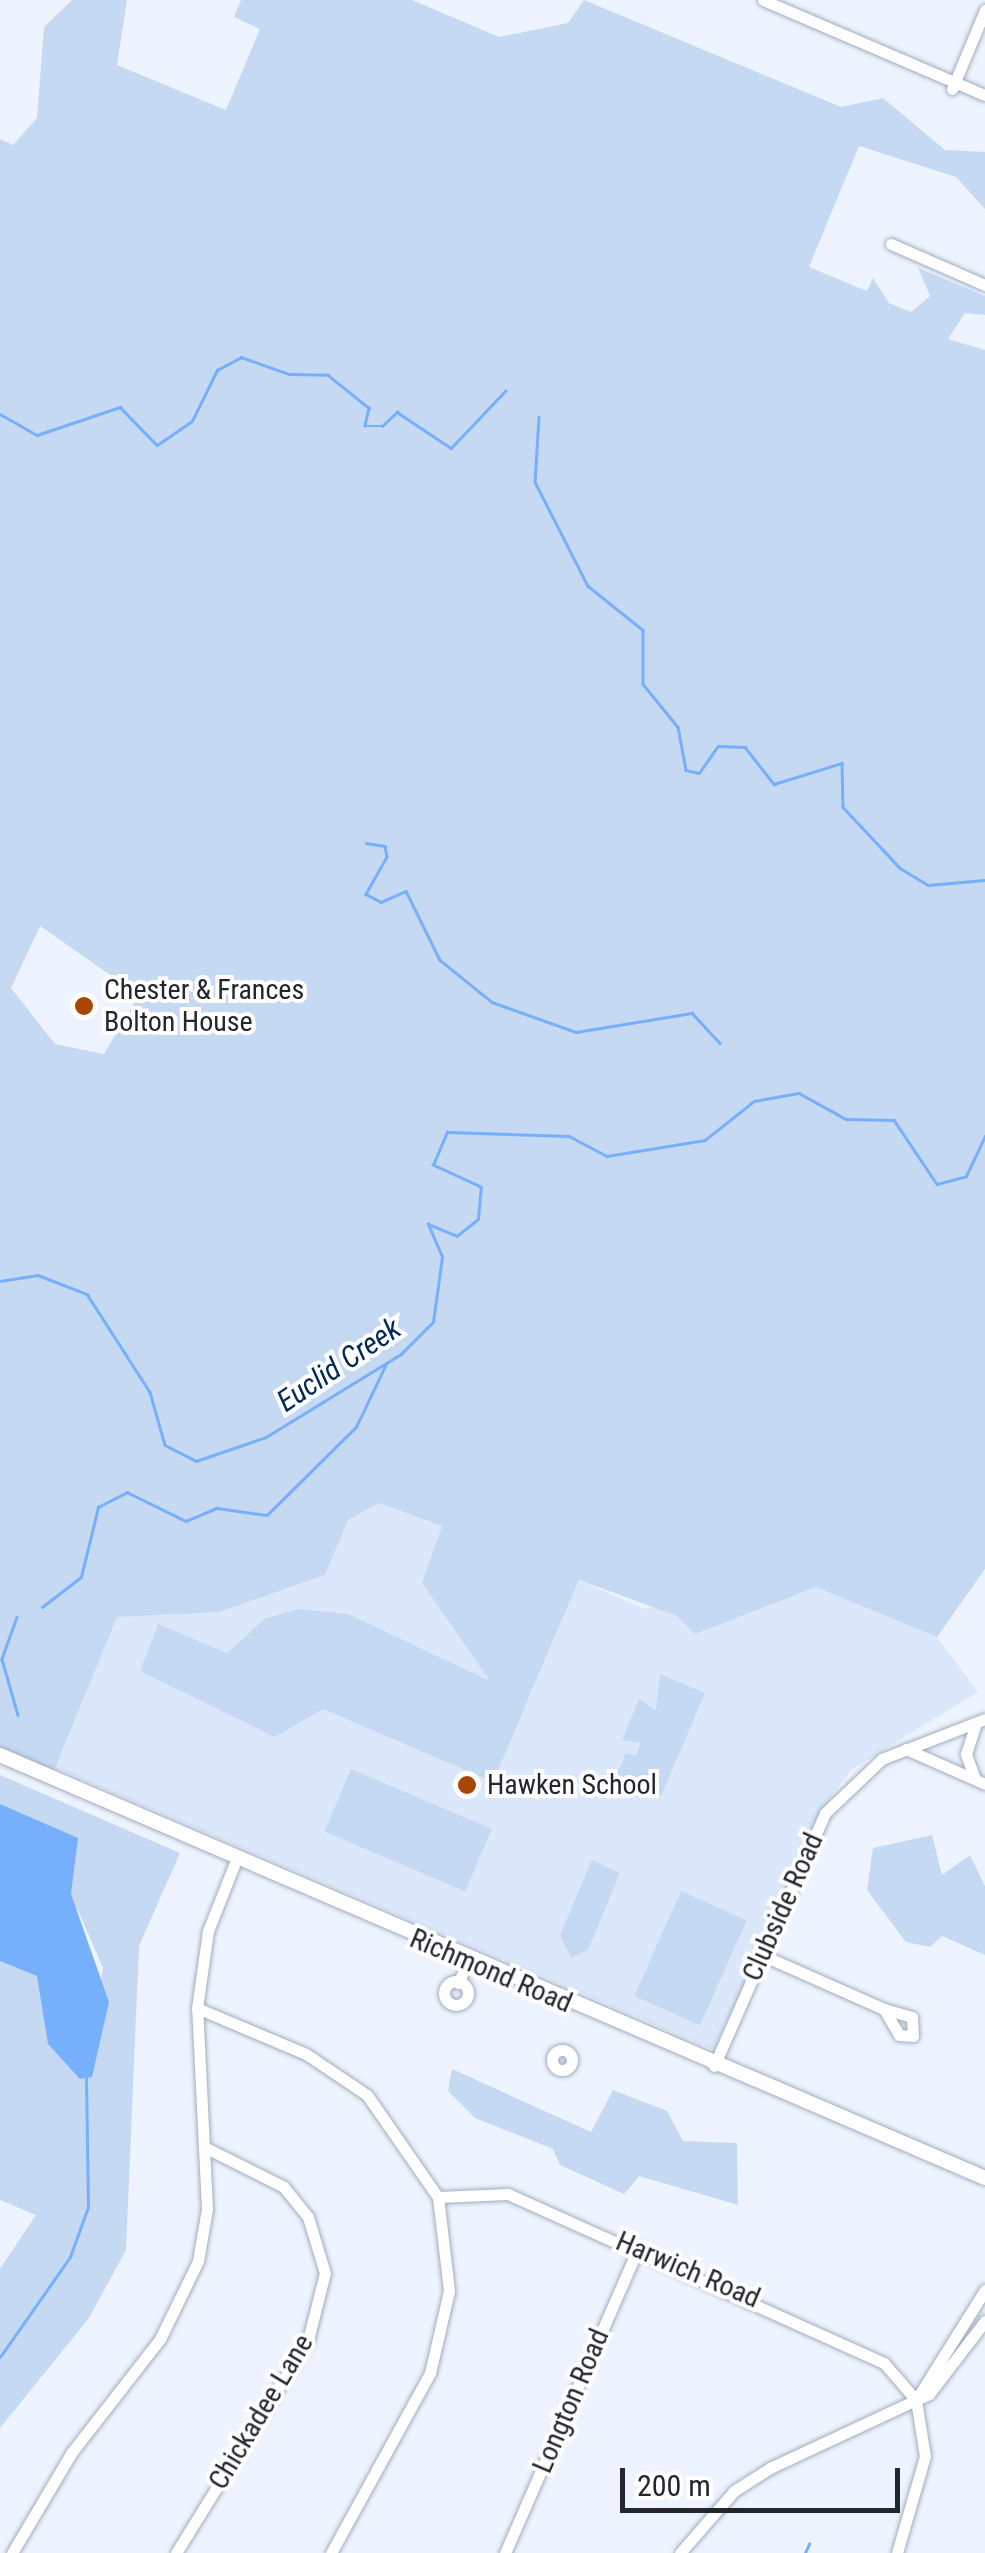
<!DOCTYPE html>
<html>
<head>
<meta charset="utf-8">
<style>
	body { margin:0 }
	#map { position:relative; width:985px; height:2553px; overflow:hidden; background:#edf4ff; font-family:"Roboto Condensed",sans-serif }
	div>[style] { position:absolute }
	.built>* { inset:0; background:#dbe8fb }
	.green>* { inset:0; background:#c6d9f3; transform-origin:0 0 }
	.water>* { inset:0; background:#76affb }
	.stream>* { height:2.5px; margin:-1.25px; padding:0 1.25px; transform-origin:1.25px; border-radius:1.25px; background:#76affb }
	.roads { filter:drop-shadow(0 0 2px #a1adbd) drop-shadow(0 0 2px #a1adbd) }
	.minor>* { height:11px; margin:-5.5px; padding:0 5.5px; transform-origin:5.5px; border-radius:5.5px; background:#fff }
	.minor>.ring { margin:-5.5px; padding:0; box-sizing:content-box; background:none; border:11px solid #fff; border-radius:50% }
	.major>* { height:14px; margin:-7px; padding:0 7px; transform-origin:7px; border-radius:7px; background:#fff }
	.dots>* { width:28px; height:28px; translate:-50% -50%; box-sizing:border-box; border:5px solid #fff; border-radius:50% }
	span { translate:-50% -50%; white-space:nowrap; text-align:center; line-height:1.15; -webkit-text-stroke:8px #fff; paint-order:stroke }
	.poi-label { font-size:28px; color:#22262d }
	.left { translate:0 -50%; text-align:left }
	.street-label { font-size:28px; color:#22262d }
	.water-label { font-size:30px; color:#022856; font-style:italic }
	.scale { position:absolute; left:620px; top:2468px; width:280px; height:45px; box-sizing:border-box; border:5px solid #22262d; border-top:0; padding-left:12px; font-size:30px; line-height:35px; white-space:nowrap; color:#22262d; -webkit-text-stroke:8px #fff; paint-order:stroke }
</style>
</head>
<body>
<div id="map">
	<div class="built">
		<div style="clip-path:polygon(379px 1503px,442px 1526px,529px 1699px,579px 1580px,644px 1609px,781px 1572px,937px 1637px,978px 1692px,851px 1770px,829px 1799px,714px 2050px,55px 1768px,137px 1567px,320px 1535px)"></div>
	</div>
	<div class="green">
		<div style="clip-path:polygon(evenodd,72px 0,127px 0,117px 65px,226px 110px,260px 29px,234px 17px,241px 0,412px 0,499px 37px,568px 23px,584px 0,841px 107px,883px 98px,945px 150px,985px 152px,985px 209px,956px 177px,859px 146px,809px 267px,867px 291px,873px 278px,889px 303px,911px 312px,930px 296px,918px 268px,985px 296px,985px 315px,965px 313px,948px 339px,985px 350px,985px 1569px,937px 1637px,816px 1587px,695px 1634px,677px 1616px,579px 1580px,493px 1782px,323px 1709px,275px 1737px,140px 1671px,158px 1624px,227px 1653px,266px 1618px,299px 1609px,348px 1614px,490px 1681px,422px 1583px,442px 1526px,379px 1503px,348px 1520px,325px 1575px,219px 1612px,117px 1617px,51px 1778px,0 1755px,0 139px,13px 145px,37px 118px,44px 27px,72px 0,40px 926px,139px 995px,104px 1054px,55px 1044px,11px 988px,40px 926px)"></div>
		<div style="clip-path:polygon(660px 1674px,705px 1693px,661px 1796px,616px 1776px,626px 1753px,636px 1756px,641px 1743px,622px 1740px,639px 1699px,656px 1710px)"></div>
		<div style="left:351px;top:1769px;width:153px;height:68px;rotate:23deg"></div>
		<div style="clip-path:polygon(evenodd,0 1775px,180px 1853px,139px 1946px,126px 2250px,89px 2318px,0 2428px,0 2269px,36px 2215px,0 2200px,0 1775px,77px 1908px,103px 1968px,80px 2079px,46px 2030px,46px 1993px,77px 1908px)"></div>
		<div style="clip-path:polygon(932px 1835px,942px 1875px,970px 1855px,985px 1886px,985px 1955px,942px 1936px,930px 1947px,906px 1942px,867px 1890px,873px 1848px)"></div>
		<div style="clip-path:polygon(592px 1860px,620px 1873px,588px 1950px,571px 1958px,560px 1935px)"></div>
		<div style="left:681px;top:1891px;width:72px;height:115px;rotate:24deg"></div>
		<div style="clip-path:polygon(452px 2069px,591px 2132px,613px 2090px,667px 2111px,683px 2141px,737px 2143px,738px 2205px,639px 2176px,624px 2194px,560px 2165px,553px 2149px,475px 2118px,448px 2091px)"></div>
	</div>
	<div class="water">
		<div style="clip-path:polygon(0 1804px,78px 1838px,71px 1894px,109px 2002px,92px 2077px,80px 2079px,48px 2044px,37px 1976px,0 1961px)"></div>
	</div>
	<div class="stream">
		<div style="left:0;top:414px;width:43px;rotate:29.6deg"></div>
		<div style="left:37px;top:435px;width:88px;rotate:-18.6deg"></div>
		<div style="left:120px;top:407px;width:53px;rotate:45.8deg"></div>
		<div style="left:157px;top:445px;width:42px;rotate:-34.4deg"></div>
		<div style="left:192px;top:421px;width:57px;rotate:-63.9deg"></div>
		<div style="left:217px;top:370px;width:27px;rotate:-28deg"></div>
		<div style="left:241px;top:357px;width:51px;rotate:19.5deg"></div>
		<div style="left:289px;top:374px;width:39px;rotate:1deg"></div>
		<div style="left:328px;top:375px;width:53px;rotate:38.8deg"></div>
		<div style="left:369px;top:408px;width:18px;rotate:103deg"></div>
		<div style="left:365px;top:426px;width:17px"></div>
		<div style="left:382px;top:426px;width:21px;rotate:-43deg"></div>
		<div style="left:397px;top:412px;width:65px;rotate:33.7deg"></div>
		<div style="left:451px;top:448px;width:79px;rotate:-46.5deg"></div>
		<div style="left:539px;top:417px;width:65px;rotate:93.5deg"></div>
		<div style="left:535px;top:482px;width:117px;rotate:63deg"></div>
		<div style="left:588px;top:586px;width:70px;rotate:38.7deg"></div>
		<div style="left:643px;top:630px;width:54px;rotate:90deg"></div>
		<div style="left:643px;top:684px;width:55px;rotate:50.9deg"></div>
		<div style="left:678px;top:727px;width:44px;rotate:79.5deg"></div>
		<div style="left:686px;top:770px;width:13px;rotate:13deg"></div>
		<div style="left:699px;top:773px;width:33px;rotate:-55deg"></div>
		<div style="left:718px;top:746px;width:27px;rotate:2deg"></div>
		<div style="left:745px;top:747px;width:47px;rotate:51.9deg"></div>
		<div style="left:774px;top:784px;width:71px;rotate:-17.2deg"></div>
		<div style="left:842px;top:763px;width:44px;rotate:88.7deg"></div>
		<div style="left:843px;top:807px;width:83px;rotate:46.9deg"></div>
		<div style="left:900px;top:868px;width:33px;rotate:31deg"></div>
		<div style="left:928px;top:885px;width:57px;rotate:-5deg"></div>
		<div style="left:366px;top:843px;width:19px;rotate:9deg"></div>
		<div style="left:385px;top:846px;width:11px;rotate:80deg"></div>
		<div style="left:387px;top:857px;width:43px;rotate:119.6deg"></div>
		<div style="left:366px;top:894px;width:17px;rotate:28deg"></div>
		<div style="left:381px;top:902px;width:27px;rotate:-24deg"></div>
		<div style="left:406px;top:891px;width:77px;rotate:63.8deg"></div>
		<div style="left:440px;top:960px;width:67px;rotate:38.9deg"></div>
		<div style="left:492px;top:1002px;width:89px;rotate:19.7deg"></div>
		<div style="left:576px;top:1032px;width:118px;rotate:-9.3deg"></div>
		<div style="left:692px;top:1013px;width:41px;rotate:47deg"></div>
		<div style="left:0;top:1281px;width:38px;rotate:-9deg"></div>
		<div style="left:38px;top:1275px;width:53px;rotate:21.2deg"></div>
		<div style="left:87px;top:1294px;width:117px;rotate:57.3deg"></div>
		<div style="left:150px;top:1392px;width:55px;rotate:74.2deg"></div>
		<div style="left:165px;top:1445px;width:35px;rotate:27deg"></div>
		<div style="left:196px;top:1461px;width:74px;rotate:-18.9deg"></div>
		<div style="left:266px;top:1437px;width:158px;rotate:-31.6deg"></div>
		<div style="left:401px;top:1354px;width:45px;rotate:-45deg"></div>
		<div style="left:433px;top:1322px;width:66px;rotate:-82.1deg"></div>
		<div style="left:442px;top:1257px;width:36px;rotate:-113deg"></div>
		<div style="left:428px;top:1224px;width:31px;rotate:22deg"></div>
		<div style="left:457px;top:1236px;width:27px;rotate:-39deg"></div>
		<div style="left:478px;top:1219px;width:32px;rotate:-85deg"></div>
		<div style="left:481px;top:1187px;width:53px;rotate:-155.4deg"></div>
		<div style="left:433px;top:1165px;width:36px;rotate:-67deg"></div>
		<div style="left:447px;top:1132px;width:122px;rotate:1.9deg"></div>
		<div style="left:569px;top:1136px;width:43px;rotate:27.8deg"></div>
		<div style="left:607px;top:1156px;width:99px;rotate:-9.3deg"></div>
		<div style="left:705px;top:1140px;width:63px;rotate:-38.5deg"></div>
		<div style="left:754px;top:1101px;width:46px;rotate:-10.1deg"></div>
		<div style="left:799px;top:1093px;width:54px;rotate:29deg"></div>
		<div style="left:846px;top:1119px;width:48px;rotate:1.2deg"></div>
		<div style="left:894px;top:1120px;width:77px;rotate:56.1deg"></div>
		<div style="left:937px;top:1184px;width:30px;rotate:-15deg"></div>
		<div style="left:966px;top:1176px;width:44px;rotate:-64.6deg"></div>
		<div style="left:42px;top:1607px;width:49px;rotate:-37.6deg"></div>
		<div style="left:81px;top:1577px;width:72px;rotate:-76.3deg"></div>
		<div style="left:98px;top:1507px;width:33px;rotate:-27deg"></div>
		<div style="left:127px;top:1492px;width:66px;rotate:26.2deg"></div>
		<div style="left:186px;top:1521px;width:34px;rotate:-23deg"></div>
		<div style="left:217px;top:1508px;width:50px;rotate:8deg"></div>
		<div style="left:267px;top:1515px;width:125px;rotate:-44.7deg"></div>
		<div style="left:356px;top:1427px;width:70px;rotate:-64.5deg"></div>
		<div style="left:17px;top:1617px;width:45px;rotate:109.7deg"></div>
		<div style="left:2px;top:1659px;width:58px;rotate:74.1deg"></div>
		<div style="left:0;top:2357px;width:122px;rotate:-55deg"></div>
		<div style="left:70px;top:2257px;width:53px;rotate:-70.2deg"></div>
		<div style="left:88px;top:2207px;width:129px;rotate:-90.9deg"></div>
		<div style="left:805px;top:2553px;width:10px;rotate:-66deg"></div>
	</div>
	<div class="roads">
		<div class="minor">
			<div style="left:763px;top:0;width:241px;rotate:23.2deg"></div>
			<div style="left:952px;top:89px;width:86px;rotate:-67.3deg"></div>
			<div style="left:891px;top:244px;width:103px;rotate:23.6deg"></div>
			<div style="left:906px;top:1749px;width:86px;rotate:23.9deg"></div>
			<div style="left:975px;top:1779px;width:27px;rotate:-110deg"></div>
			<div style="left:966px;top:1754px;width:33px;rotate:-72deg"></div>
			<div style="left:762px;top:1955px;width:133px;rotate:23.9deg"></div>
			<div style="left:884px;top:2009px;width:30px;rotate:60deg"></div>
			<div style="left:899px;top:2035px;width:14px;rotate:4deg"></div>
			<div style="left:913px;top:2036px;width:19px;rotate:-93deg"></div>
			<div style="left:912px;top:2017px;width:29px;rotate:-164deg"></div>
			<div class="ring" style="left:444px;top:1981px;width:13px;height:13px"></div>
			<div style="left:458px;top:1983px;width:23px;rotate:-65deg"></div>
			<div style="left:197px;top:2008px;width:118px;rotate:22.9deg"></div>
			<div style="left:306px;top:2054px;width:73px;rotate:33.9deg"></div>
			<div style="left:367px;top:2095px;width:124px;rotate:55.2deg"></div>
			<div style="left:438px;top:2197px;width:95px;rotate:83.3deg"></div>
			<div style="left:449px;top:2291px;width:84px;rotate:103deg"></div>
			<div style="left:430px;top:2373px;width:205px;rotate:118.8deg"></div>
			<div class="ring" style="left:552px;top:2050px;width:9px;height:9px"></div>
			<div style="left:714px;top:2066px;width:276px;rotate:-66.3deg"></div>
			<div style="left:825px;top:1813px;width:79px;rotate:-43.5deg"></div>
			<div style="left:882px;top:1759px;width:110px;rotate:-21.2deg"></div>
			<div style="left:438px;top:2197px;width:70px;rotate:-2.5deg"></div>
			<div style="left:508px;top:2194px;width:412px;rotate:24.2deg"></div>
			<div style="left:884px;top:2363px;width:49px;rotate:49.1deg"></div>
			<div style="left:916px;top:2400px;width:57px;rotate:80.9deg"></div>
			<div style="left:925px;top:2456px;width:101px;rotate:106.1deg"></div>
			<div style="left:916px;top:2400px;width:130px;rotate:-57.9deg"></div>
			<div style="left:12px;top:2553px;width:117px;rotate:-59.3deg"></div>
			<div style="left:72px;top:2452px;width:143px;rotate:-52.1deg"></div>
			<div style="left:160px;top:2339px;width:87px;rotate:-64deg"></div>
			<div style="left:198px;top:2261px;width:53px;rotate:-80.2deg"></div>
			<div style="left:207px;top:2209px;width:201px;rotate:-92.8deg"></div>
			<div style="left:197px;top:2008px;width:78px;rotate:-81.9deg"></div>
			<div style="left:208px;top:1931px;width:76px;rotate:-68.5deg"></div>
			<div style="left:176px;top:2553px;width:251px;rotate:-58.2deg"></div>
			<div style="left:308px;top:2340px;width:69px;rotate:-75.8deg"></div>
			<div style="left:325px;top:2273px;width:59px;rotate:-106.9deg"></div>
			<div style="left:308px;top:2217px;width:38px;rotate:-129deg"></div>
			<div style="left:284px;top:2187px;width:89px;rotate:-153.4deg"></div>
			<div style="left:505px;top:2553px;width:333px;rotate:-66.4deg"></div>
			<div style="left:680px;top:2553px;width:82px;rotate:-48.9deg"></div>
			<div style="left:734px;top:2491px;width:43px;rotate:-32.6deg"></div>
			<div style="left:770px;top:2468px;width:175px;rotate:-25deg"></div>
			<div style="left:929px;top:2394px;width:92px;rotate:-52.5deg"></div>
		</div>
		<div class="major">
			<div style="left:0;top:1755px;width:1072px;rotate:23.24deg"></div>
		</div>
	</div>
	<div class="dots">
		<div style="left:84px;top:1006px;background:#a84703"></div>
		<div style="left:467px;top:1785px;background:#a84703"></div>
	</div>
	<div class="poi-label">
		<span class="left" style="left:104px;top:1006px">Chester &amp; Frances<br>Bolton House</span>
		<span class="left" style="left:487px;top:1785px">Hawken School</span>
	</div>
	<div class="street-label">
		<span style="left:783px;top:1907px;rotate:-66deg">Clubside Road</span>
		<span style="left:491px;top:1971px;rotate:23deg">Richmond Road</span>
		<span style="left:688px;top:2270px;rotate:23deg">Harwich Road</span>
		<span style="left:571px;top:2401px;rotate:-67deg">Longton Road</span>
		<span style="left:261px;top:2412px;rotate:-59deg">Chickadee Lane</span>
	</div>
	<div class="water-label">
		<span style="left:339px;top:1365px;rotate:-34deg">Euclid Creek</span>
	</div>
	<div class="scale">200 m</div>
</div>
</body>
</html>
